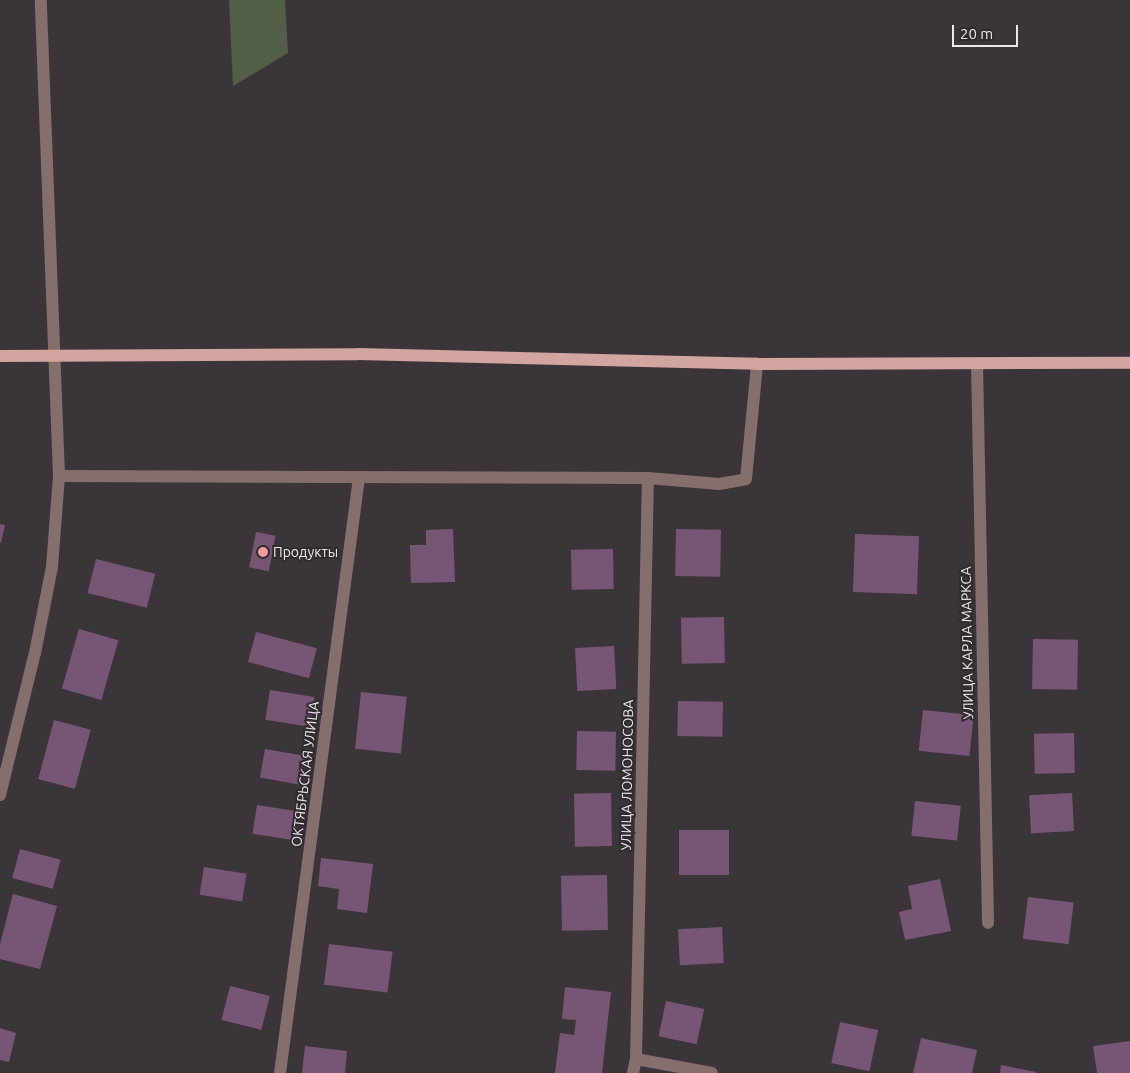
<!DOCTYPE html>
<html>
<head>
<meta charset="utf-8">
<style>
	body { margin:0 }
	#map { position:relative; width:1130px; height:1073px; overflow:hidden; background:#3b353a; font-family:Ubuntu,sans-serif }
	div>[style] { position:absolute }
	.green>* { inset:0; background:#525e45 }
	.building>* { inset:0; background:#775675; transform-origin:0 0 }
	.minor>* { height:12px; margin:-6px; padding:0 6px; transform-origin:6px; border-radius:6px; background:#856f6c }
	.major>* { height:12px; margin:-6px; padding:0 6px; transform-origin:6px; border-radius:6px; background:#d2a5a0 }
	.dots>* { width:14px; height:14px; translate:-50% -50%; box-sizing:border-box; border:2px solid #312b30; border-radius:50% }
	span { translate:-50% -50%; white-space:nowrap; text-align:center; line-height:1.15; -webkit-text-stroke:4px #312b30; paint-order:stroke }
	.poi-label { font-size:14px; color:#ece8eb }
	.left { translate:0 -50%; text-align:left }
	.street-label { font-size:14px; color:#ece8eb }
	.scale { position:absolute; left:952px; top:25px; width:66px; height:22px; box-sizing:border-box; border:2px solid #ece8eb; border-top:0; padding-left:6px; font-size:15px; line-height:18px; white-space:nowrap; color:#ece8eb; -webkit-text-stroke:4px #312b30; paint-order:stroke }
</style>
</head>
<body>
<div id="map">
	<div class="green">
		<div style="clip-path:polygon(229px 0,285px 0,288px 53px,233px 86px)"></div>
	</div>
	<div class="building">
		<div style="clip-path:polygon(0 524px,5px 525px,1px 543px,0 542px)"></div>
		<div style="clip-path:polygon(453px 529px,455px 582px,411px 583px,410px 545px,426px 545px,426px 530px)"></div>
		<div style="left:676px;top:529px;width:45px;height:47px;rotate:1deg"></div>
		<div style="left:256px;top:532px;width:20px;height:36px;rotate:11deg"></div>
		<div style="left:855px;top:534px;width:64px;height:58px;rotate:2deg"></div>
		<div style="left:613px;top:549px;width:40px;height:42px;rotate:89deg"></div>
		<div style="left:96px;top:559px;width:61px;height:35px;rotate:14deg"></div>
		<div style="left:724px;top:617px;width:46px;height:43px;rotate:89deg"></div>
		<div style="left:79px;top:629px;width:41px;height:62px;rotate:16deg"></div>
		<div style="left:256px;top:632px;width:63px;height:31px;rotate:15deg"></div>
		<div style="left:1033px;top:639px;width:45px;height:50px;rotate:1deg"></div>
		<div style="left:614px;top:646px;width:43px;height:39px;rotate:87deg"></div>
		<div style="left:270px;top:690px;width:45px;height:30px;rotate:9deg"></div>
		<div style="left:361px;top:692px;width:46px;height:57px;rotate:6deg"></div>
		<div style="left:678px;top:701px;width:45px;height:35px;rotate:1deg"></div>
		<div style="left:923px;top:710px;width:51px;height:41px;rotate:6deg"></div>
		<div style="left:54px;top:720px;width:38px;height:61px;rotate:15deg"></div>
		<div style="left:577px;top:731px;width:39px;height:39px;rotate:1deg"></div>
		<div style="left:1074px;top:733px;width:40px;height:40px;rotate:89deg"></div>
		<div style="left:265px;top:749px;width:41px;height:29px;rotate:10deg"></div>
		<div style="left:611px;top:793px;width:53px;height:37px;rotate:89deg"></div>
		<div style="left:1072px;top:793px;width:38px;height:43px;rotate:87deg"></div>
		<div style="left:915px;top:801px;width:46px;height:35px;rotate:6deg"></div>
		<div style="left:257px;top:805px;width:39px;height:29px;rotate:9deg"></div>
		<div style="left:679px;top:830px;width:50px;height:45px"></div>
		<div style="left:20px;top:849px;width:42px;height:30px;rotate:15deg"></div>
		<div style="clip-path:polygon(321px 858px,373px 864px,367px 913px,337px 909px,339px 889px,318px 886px)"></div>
		<div style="left:204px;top:867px;width:43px;height:28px;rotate:9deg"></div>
		<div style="left:607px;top:875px;width:55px;height:46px;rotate:89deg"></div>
		<div style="clip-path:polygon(940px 879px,951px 931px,905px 940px,899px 912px,912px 909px,908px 886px)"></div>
		<div style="clip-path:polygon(13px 894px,57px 906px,40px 969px,0 959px,0 944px)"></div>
		<div style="left:1028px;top:897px;width:46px;height:42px;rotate:7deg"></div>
		<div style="left:722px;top:927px;width:36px;height:44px;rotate:87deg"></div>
		<div style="left:329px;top:944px;width:64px;height:41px;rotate:7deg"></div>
		<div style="left:230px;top:986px;width:41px;height:35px;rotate:14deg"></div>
		<div style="clip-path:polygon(565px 987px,611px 992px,602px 1073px,555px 1073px,560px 1033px,574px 1035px,576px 1020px,562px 1019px)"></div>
		<div style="left:666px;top:1001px;width:39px;height:36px;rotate:12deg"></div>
		<div style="left:840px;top:1022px;width:39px;height:42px;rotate:12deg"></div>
		<div style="clip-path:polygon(0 1028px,16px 1033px,9px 1062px,0 1060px)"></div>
		<div style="clip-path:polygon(921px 1038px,977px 1050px,972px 1073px,913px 1073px)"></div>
		<div style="clip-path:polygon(1130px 1041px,1130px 1073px,1097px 1073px,1093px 1046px)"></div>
		<div style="clip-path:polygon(305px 1046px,347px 1051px,345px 1073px,302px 1073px)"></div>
		<div style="clip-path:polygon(1001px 1065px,1036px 1072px,1036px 1073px,1000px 1073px)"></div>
	</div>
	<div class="minor">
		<div style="left:977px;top:363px;width:560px;rotate:88.87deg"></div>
		<div style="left:59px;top:476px;width:589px;rotate:0.19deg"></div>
		<div style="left:648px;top:478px;width:71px;rotate:4.8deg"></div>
		<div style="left:719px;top:484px;width:27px;rotate:-10deg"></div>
		<div style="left:746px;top:479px;width:116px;rotate:-84.5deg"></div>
		<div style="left:0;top:795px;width:146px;rotate:-76.2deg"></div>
		<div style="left:35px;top:653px;width:88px;rotate:-78.8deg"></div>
		<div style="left:52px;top:567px;width:91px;rotate:-85.6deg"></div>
		<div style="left:59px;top:476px;width:476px;rotate:-92.2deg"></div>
		<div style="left:636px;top:1059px;width:77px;rotate:10.4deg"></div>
		<div style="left:280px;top:1073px;width:600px;rotate:-82.44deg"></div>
		<div style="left:633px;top:1073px;width:14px;rotate:-78deg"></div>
		<div style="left:636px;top:1059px;width:581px;rotate:-88.82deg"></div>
	</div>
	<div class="major">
		<div style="left:0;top:356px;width:358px;rotate:-0.3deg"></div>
		<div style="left:358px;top:354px;width:399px;rotate:1.4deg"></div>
		<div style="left:757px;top:364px;width:373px;rotate:-0.2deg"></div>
	</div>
	<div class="dots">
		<div style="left:263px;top:552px;background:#f59b99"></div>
	</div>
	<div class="poi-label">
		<span class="left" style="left:273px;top:552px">Продукты</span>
	</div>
	<div class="street-label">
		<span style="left:967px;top:643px;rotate:-91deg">УЛИЦА КАРЛА МАРКСА</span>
		<span style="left:305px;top:774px;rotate:-83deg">ОКТЯБРЬСКАЯ УЛИЦА</span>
		<span style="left:627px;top:775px;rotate:-89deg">УЛИЦА ЛОМОНОСОВА</span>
	</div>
	<div class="scale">20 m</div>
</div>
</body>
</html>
